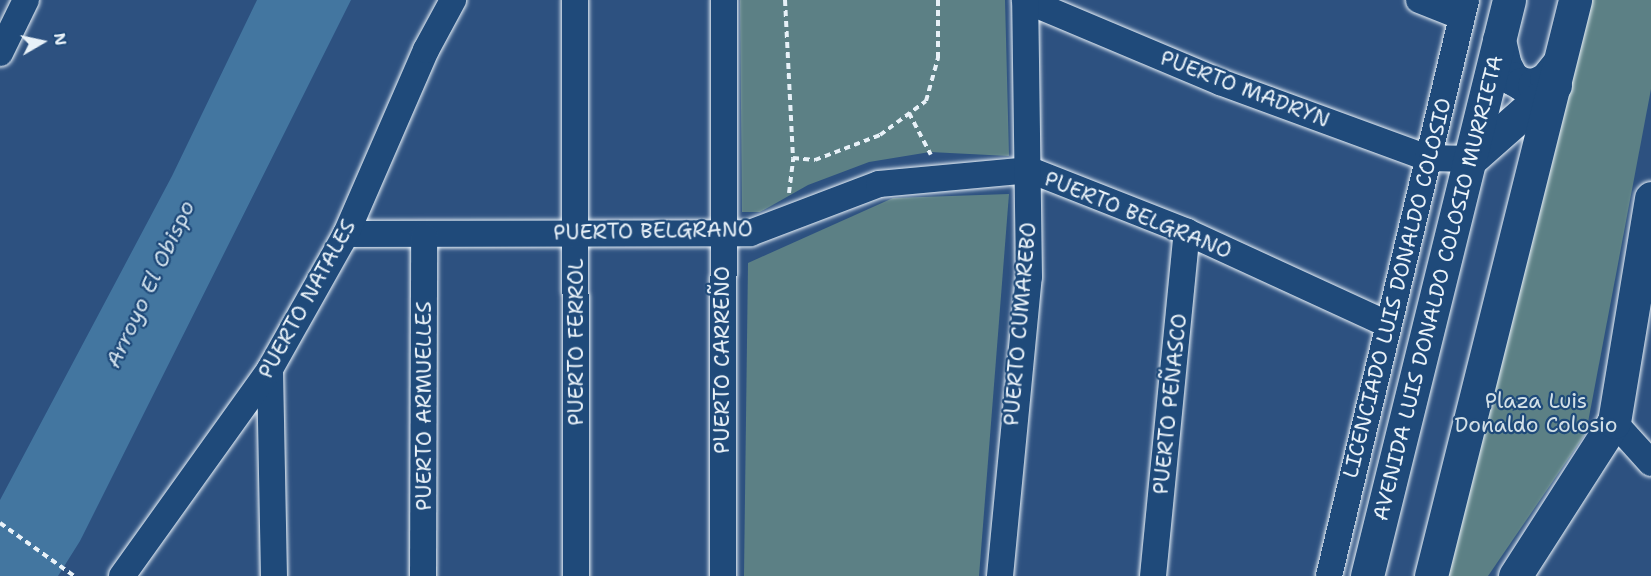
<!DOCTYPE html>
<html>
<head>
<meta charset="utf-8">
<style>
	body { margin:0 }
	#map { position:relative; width:1651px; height:576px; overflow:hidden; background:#2d5180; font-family:"Shantell Sans",sans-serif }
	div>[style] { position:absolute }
	.green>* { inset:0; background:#5c8085 }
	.water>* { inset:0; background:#4376a0 }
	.path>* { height:4px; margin-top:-2px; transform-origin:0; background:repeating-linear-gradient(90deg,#e8f1f8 0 6px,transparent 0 10.5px) }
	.roads { filter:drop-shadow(0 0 2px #e8f1f8) drop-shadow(0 0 2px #e8f1f8) }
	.street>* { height:26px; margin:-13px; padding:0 13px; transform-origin:13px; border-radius:13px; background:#1f4a7a }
	.secondary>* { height:33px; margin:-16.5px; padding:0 16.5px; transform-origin:16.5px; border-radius:16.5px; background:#1f4a7a }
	span { translate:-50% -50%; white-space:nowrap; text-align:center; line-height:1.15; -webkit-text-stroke:4.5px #1f4a7a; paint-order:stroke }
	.street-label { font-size:21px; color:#e8f1f8 }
	.park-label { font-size:21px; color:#d3e0e7 }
	.water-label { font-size:22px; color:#cfdfeb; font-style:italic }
	.north { position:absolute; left:12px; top:12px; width:60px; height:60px; -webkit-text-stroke:4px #1f4a7a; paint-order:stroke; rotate:81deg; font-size:16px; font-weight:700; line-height:24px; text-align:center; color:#e8f1f8 }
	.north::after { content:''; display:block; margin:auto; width:21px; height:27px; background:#e8f1f8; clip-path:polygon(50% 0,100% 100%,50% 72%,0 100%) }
</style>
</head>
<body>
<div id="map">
	<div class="green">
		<div style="clip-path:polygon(740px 0,1005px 0,1009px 156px,930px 152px,869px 162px,808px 185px,760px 212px,742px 212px)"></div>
		<div style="clip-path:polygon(1587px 0,1651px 0,1651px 89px,1586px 433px,1488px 576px,1442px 576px)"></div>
		<div style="clip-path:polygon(1009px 194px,979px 576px,744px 576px,748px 263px,893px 198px)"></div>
	</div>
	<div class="water">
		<div style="clip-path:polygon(257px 0,351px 0,80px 541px,58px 576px,0 576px,0 500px,172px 176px)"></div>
	</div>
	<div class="path">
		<div style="left:785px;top:0;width:158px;rotate:87.1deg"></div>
		<div style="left:793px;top:158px;width:22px;rotate:5deg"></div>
		<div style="left:815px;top:160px;width:70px;rotate:-21deg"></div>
		<div style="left:880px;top:135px;width:57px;rotate:-36.5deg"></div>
		<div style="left:926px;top:101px;width:45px;rotate:-74.4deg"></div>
		<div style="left:938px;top:58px;width:58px;rotate:-90deg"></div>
		<div style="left:909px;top:113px;width:47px;rotate:62.4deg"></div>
		<div style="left:789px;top:193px;width:35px;rotate:-83deg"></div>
		<div style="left:0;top:523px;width:91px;rotate:35.6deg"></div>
	</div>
	<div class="roads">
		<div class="street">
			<div style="left:575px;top:0;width:576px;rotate:89.9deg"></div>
			<div style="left:1025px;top:0;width:212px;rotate:22.8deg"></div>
			<div style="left:1220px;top:82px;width:221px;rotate:20.1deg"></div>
			<div style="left:1428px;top:158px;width:43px;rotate:1.3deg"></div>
			<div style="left:1419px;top:0;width:46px;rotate:21.6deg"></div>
			<div style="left:0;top:53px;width:59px;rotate:-63.9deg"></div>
			<div style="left:346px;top:234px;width:404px;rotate:-0.1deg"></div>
			<div style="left:750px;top:233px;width:138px;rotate:-20.8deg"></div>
			<div style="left:879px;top:184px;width:152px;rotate:-5.3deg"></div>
			<div style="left:1030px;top:170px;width:169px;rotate:21.5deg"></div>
			<div style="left:1187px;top:232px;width:220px;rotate:24.7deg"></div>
			<div style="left:270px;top:369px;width:207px;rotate:88.9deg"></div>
			<div style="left:1614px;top:422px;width:55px;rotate:47.9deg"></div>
			<div style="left:122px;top:576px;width:254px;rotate:-54.4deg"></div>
			<div style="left:270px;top:369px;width:155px;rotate:-60.6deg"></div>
			<div style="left:346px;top:234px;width:201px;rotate:-66.5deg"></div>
			<div style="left:426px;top:50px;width:57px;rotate:-61.6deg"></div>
			<div style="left:423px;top:576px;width:340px;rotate:-89.8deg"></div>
			<div style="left:723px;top:576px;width:576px;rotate:-89.9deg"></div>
			<div style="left:1000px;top:576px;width:300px;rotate:-84.5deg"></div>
			<div style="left:1029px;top:277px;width:277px;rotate:-90.8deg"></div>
			<div style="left:1153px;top:576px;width:346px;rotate:-84.4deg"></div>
			<div style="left:1329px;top:576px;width:592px;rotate:-76.62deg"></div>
		</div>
		<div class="secondary">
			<div style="left:1499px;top:40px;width:26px;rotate:77deg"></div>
			<div style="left:1505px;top:65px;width:15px;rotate:62deg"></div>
			<div style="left:1512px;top:78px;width:12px;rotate:31deg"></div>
			<div style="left:1522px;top:84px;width:12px;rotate:5deg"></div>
			<div style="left:1534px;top:85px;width:13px;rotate:-27deg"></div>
			<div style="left:1546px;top:79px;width:19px;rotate:-51deg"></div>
			<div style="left:1471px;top:159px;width:112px;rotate:-41.4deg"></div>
			<div style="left:1367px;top:576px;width:593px;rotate:-76.15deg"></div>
			<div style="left:1431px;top:576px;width:594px;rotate:-75.96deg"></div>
			<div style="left:1515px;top:576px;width:183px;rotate:-57.3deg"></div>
			<div style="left:1614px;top:422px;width:227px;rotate:-80.6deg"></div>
		</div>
	</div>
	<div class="street-label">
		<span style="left:1245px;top:89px;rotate:21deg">PUERTO MADRYN</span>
		<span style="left:1138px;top:215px;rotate:22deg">PUERTO BELGRANO</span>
		<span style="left:653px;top:231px;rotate:-1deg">PUERTO BELGRANO</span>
		<span style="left:1397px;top:288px;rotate:-76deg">LICENCIADO LUIS DONALDO COLOSIO</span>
		<span style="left:1438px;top:288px;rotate:-76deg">AVENIDA LUIS DONALDO COLOSIO MURRIETA</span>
		<span style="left:307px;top:299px;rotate:-61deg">PUERTO NATALES</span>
		<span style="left:1020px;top:324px;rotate:-85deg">PUERTO CUMAREBO</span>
		<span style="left:576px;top:342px;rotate:-90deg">PUERTO FERROL</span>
		<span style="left:722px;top:360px;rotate:-90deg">PUERTO CARREÑO</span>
		<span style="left:1170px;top:404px;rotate:-84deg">PUERTO PEÑASCO</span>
		<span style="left:424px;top:406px;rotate:-90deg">PUERTO ARMUELLES</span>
	</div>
	<div class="park-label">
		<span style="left:1536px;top:413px">Plaza Luis<br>Donaldo Colosio</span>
	</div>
	<div class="water-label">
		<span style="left:150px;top:284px;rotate:-65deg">Arroyo El Obispo</span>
	</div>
	<div class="north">N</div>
</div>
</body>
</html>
